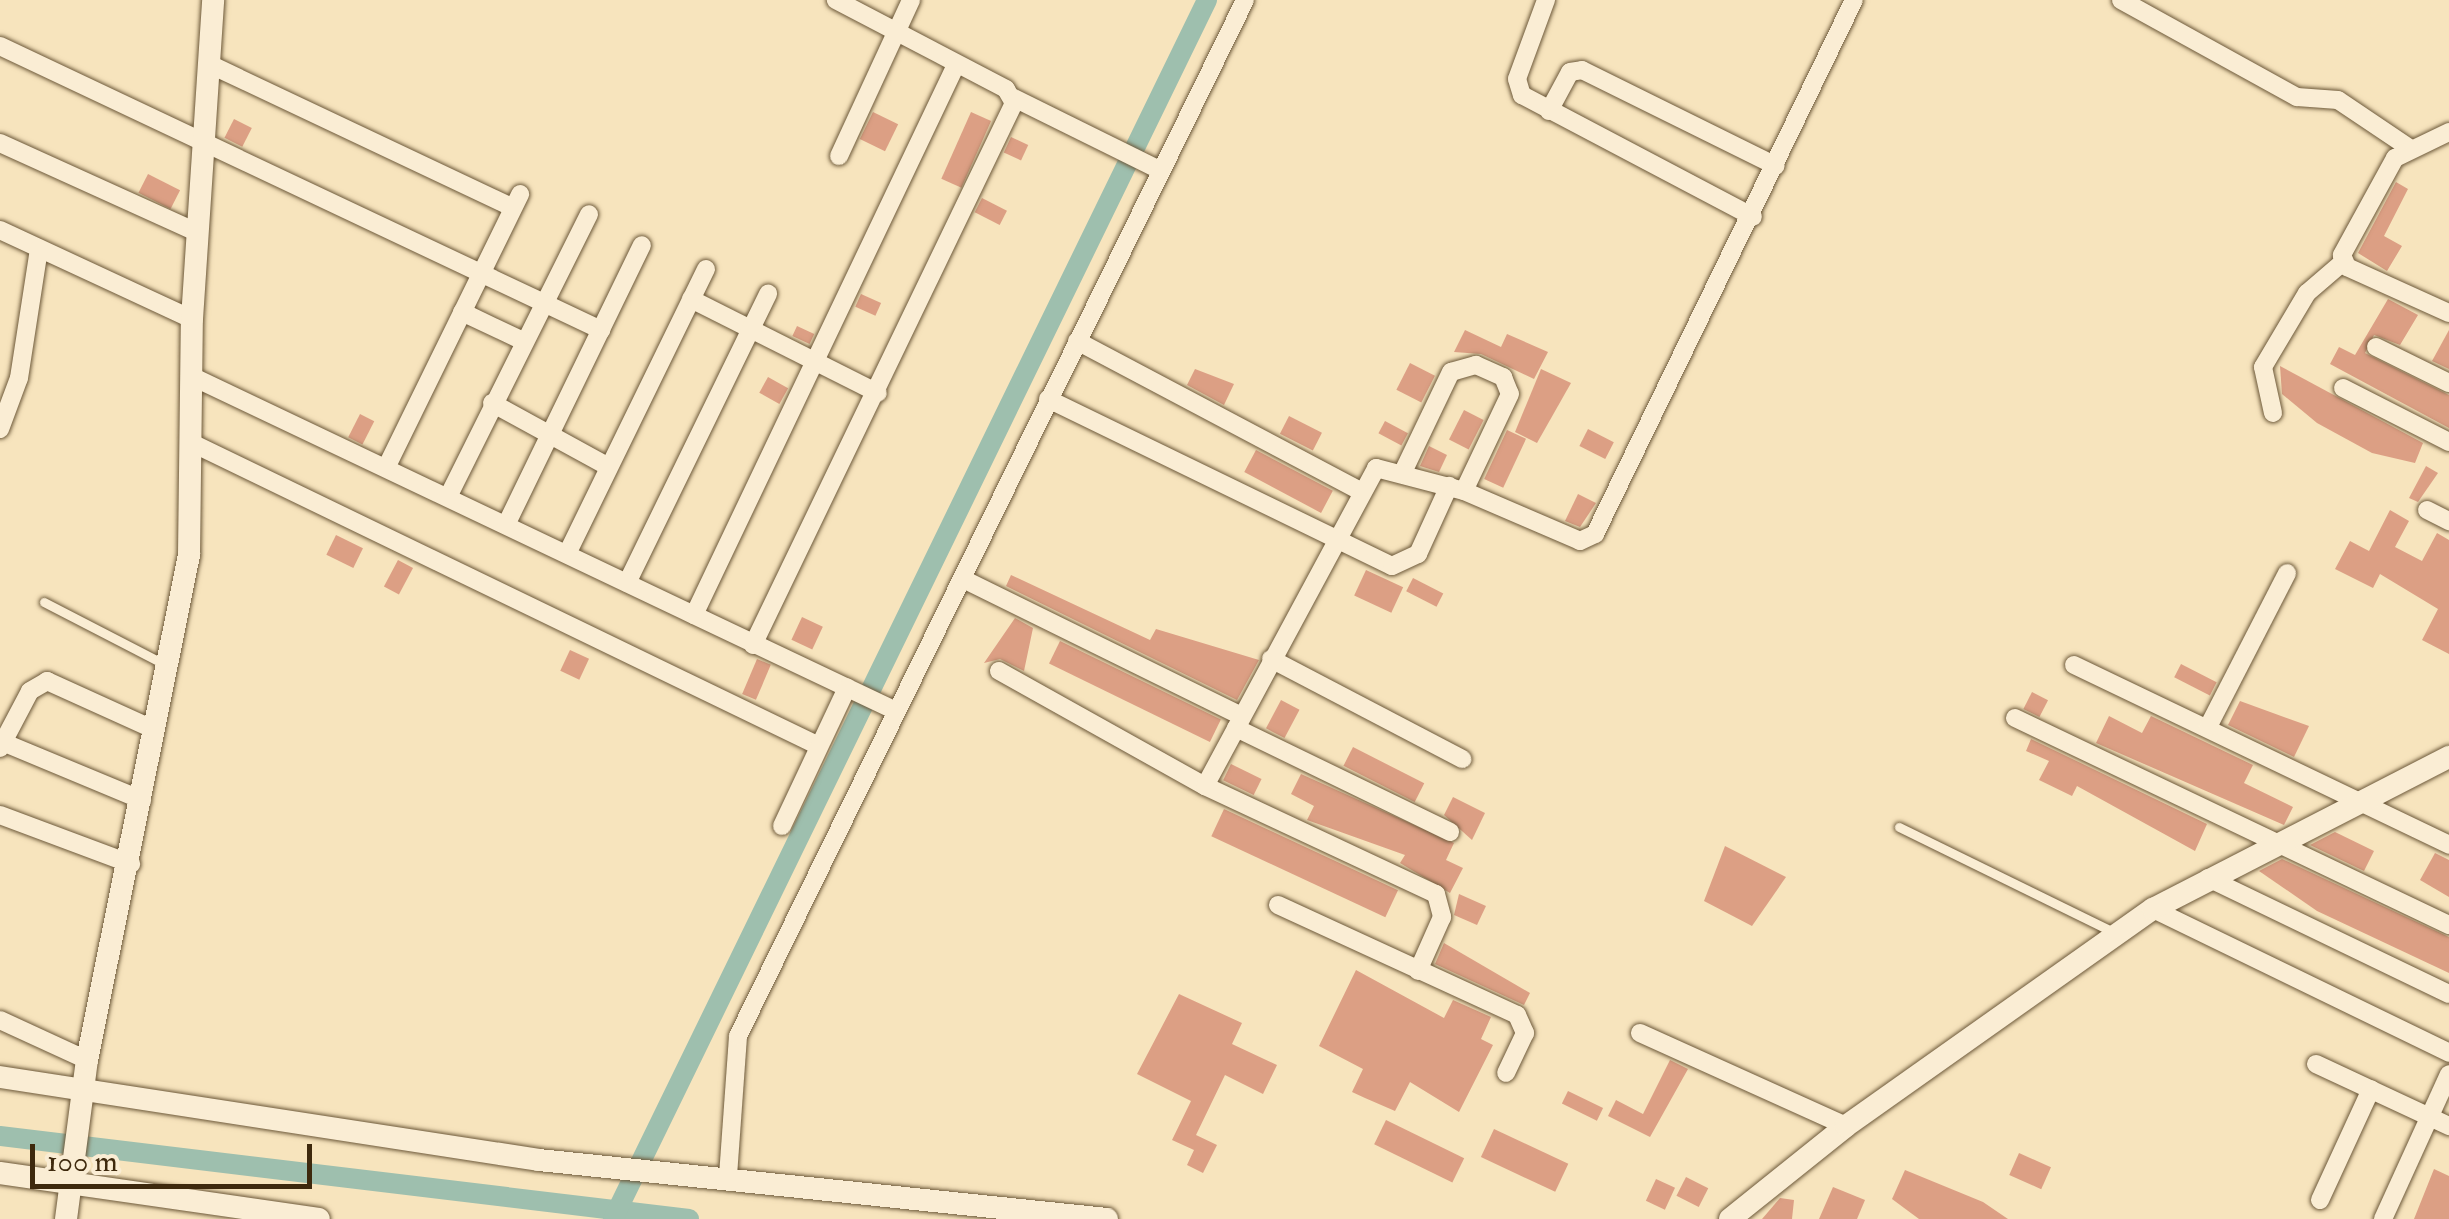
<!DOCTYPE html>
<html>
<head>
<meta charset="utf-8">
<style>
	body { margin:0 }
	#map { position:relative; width:2449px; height:1219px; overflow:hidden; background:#f7e4bd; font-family:"IM FELL Double Pica",serif }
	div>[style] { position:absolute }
	.canal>* { height:20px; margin:-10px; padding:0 10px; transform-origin:10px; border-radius:10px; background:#9ebfae }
	.building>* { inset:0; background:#dc9f84; transform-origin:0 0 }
	.roads { filter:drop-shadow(0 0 2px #6c5839) drop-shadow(0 0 2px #6c5839) }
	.lane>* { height:9px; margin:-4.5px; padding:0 4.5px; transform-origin:4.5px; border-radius:4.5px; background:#faedd4 }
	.street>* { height:18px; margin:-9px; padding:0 9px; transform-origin:9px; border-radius:9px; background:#faedd4 }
	.secondary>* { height:22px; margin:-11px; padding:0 11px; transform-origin:11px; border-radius:11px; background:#faedd4 }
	span { translate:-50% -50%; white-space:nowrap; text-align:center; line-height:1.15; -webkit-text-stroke:9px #faedd4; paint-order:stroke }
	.scale { position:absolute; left:30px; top:1144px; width:282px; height:45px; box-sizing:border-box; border:5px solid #3e290d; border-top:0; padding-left:12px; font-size:30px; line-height:35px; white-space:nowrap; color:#3e290d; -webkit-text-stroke:8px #faedd4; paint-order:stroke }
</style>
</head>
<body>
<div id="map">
	<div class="canal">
		<div style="left:0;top:1136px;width:694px;rotate:6.87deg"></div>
		<div style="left:613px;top:1219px;width:1356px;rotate:-64.02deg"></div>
	</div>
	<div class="building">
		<div style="left:873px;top:112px;width:28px;height:30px;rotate:26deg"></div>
		<div style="left:971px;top:112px;width:22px;height:73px;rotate:24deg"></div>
		<div style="left:234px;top:119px;width:20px;height:21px;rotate:27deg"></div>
		<div style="left:1011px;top:137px;width:19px;height:17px;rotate:25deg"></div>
		<div style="left:148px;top:174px;width:36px;height:21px;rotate:27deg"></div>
		<div style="clip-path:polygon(2396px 182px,2408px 189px,2384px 236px,2402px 246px,2387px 271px,2358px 253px)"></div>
		<div style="left:982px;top:198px;width:28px;height:16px;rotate:27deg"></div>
		<div style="left:861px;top:294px;width:22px;height:14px;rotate:24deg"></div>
		<div style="clip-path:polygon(2388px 299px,2418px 315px,2400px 345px,2374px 335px,2365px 353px,2449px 395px,2449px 428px,2330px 364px,2339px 347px,2355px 355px)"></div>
		<div style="left:797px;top:326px;width:19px;height:11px;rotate:25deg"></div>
		<div style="clip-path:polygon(1465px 330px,1501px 347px,1507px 334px,1548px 352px,1534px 379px,1481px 354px,1454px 352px)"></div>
		<div style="clip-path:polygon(2449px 330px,2449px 369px,2432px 361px)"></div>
		<div style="left:1410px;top:363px;width:28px;height:30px;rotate:27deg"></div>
		<div style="clip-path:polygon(2280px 366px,2423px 443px,2415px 463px,2372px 453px,2317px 423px,2282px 394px)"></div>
		<div style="clip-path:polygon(1195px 369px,1234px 384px,1224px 405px,1187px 385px)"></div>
		<div style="clip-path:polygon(1541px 369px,1571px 383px,1537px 443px,1515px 432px)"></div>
		<div style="left:768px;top:377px;width:23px;height:18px;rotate:29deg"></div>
		<div style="left:1464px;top:410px;width:22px;height:33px;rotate:27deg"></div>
		<div style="left:360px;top:414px;width:16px;height:26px;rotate:27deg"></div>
		<div style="left:1289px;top:416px;width:37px;height:20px;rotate:27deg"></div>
		<div style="left:1385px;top:421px;width:26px;height:14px;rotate:28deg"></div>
		<div style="left:1588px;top:429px;width:29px;height:19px;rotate:27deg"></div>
		<div style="left:1507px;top:430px;width:21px;height:54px;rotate:25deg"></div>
		<div style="clip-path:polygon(1429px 446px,1447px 455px,1439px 472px,1420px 466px)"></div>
		<div style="left:1256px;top:450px;width:87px;height:25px;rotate:28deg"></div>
		<div style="clip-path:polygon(2426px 466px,2438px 473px,2418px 502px,2409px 498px)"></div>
		<div style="clip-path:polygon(1578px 494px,1596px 503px,1580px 527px,1565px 521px)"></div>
		<div style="clip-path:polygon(2390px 510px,2409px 521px,2395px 547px,2422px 561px,2437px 533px,2449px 540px,2449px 654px,2422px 640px,2438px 609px,2380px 574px,2373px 588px,2335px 569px,2350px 541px,2369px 551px)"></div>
		<div style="left:336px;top:535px;width:30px;height:22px;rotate:26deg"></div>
		<div style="left:398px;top:560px;width:17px;height:30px;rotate:28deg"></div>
		<div style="left:1366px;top:570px;width:41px;height:28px;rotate:25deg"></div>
		<div style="clip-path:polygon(1011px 575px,1150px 640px,1156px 629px,1259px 660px,1237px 700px,1006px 586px)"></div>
		<div style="left:1413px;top:578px;width:34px;height:15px;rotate:27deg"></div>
		<div style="left:802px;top:617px;width:23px;height:25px;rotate:25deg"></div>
		<div style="clip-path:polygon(1015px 618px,1033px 628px,1024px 671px,1000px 659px,984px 663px)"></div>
		<div style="left:1060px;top:641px;width:179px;height:25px;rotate:26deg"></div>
		<div style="left:570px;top:650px;width:21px;height:23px;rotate:25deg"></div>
		<div style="left:757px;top:659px;width:15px;height:38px;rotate:23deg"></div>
		<div style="left:2181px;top:664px;width:40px;height:15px;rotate:27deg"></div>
		<div style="left:2032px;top:692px;width:18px;height:19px;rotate:27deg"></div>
		<div style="left:1281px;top:700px;width:21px;height:32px;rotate:28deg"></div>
		<div style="clip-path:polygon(2240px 701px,2309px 726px,2294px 757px,2228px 725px)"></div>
		<div style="clip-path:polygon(2109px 716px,2142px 733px,2151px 716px,2253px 765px,2244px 783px,2293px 807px,2284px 825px,2096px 743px)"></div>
		<div style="clip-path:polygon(2031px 739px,2207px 824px,2195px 851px,2077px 786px,2072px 796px,2039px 780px,2049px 761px,2026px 751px)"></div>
		<div style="left:1353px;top:747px;width:80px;height:21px;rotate:27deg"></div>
		<div style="left:1231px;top:764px;width:34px;height:18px;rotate:26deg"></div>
		<div style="clip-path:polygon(1301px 774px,1454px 843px,1446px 860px,1463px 868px,1450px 893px,1400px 863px,1405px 855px,1307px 820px,1314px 806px,1291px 794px)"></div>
		<div style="clip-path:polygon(1453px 797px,1485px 813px,1472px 840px,1444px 815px)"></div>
		<div style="left:1224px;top:809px;width:192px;height:30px;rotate:25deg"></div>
		<div style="clip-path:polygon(2335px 832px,2374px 851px,2364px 871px,2310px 845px)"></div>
		<div style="clip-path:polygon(1725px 846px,1786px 877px,1752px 926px,1704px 901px)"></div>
		<div style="clip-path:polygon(2435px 853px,2449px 860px,2449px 897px,2420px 880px)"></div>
		<div style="clip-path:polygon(2282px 859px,2449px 937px,2449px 973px,2317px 911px,2259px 871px)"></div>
		<div style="clip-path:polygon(1459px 894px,1486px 906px,1477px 925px,1454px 915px)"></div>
		<div style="clip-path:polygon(1444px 943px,1530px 993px,1524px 1005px,1435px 964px)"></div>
		<div style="clip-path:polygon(1356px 970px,1444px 1018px,1453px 1000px,1491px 1017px,1481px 1039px,1493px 1045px,1459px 1112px,1410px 1082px,1395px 1111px,1365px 1098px,1352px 1092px,1363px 1069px,1319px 1046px)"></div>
		<div style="clip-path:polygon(1179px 994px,1242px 1023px,1232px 1044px,1277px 1065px,1263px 1094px,1225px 1075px,1196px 1135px,1217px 1145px,1203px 1173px,1187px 1165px,1194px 1150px,1172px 1140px,1191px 1101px,1137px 1074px)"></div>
		<div style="clip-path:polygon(1670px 1060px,1688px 1069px,1650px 1137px,1608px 1116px,1616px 1100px,1643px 1114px)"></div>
		<div style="left:1568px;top:1091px;width:39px;height:14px;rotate:26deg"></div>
		<div style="left:1386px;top:1120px;width:87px;height:27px;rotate:26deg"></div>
		<div style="left:1494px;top:1129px;width:82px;height:31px;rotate:25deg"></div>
		<div style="left:2019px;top:1153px;width:35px;height:24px;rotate:24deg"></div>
		<div style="clip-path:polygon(2434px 1169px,2449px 1176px,2449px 1219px,2414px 1219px)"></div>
		<div style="clip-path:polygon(1905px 1170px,1983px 1202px,2008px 1219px,1919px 1219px,1892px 1199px)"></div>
		<div style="left:1686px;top:1177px;width:25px;height:21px;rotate:27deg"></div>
		<div style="left:1656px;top:1179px;width:21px;height:24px;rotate:25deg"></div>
		<div style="clip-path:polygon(1833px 1187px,1865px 1200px,1857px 1219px,1819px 1219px)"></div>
		<div style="clip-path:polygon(1780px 1198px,1794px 1200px,1792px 1219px,1762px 1219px)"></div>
	</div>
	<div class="roads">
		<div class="lane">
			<div style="left:44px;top:602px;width:137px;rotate:27.3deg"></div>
			<div style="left:1899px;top:827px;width:243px;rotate:26.1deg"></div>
		</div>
		<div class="street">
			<div style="left:1546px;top:0;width:84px;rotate:110.2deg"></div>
			<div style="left:1517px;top:79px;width:17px;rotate:73deg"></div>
			<div style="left:1522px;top:95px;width:261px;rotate:27.8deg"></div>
			<div style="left:2121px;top:0;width:201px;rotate:28.9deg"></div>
			<div style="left:2297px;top:97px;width:41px;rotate:4.2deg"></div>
			<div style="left:2338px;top:100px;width:84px;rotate:33.9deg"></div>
			<div style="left:0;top:46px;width:665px;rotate:25.29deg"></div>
			<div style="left:209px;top:64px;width:336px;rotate:25.3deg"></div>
			<div style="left:1014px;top:98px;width:163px;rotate:26.3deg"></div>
			<div style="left:1549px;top:111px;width:44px;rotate:-61.7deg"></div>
			<div style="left:1570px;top:72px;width:12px;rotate:-9deg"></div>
			<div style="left:1582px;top:70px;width:216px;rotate:26.3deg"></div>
			<div style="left:2449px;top:132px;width:60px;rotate:154.3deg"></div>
			<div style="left:2395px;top:158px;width:111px;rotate:118.7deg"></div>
			<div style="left:2342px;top:255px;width:13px;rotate:67deg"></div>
			<div style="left:2347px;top:267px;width:112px;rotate:24.3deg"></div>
			<div style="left:0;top:143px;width:215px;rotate:24.4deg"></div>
			<div style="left:839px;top:156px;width:172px;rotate:-65.2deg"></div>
			<div style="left:0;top:230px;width:212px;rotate:24.9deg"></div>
			<div style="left:691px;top:299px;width:209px;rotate:26.7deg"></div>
			<div style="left:462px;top:312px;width:68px;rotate:25.4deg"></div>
			<div style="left:1077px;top:341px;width:320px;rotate:27.9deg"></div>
			<div style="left:2376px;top:347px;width:81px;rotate:26.3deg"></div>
			<div style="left:191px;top:376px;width:781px;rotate:25.42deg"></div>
			<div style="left:2343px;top:388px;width:119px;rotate:27deg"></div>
			<div style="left:1048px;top:399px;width:382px;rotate:25.9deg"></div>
			<div style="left:1392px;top:566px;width:29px;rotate:-25deg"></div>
			<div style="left:1418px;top:554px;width:75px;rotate:-65.5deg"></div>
			<div style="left:492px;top:403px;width:133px;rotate:28.7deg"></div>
			<div style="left:2273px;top:413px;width:47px;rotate:-102.3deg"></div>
			<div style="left:2263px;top:367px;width:86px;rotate:-59.3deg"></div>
			<div style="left:2307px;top:293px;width:48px;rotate:-40.7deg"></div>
			<div style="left:0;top:429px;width:54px;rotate:-69.6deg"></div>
			<div style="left:19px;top:378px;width:131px;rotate:-81.2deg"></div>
			<div style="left:192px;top:443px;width:696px;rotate:25.79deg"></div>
			<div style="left:386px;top:468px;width:305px;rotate:-63.9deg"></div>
			<div style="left:1403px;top:472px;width:111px;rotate:-64.4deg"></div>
			<div style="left:1451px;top:372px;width:26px;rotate:-16deg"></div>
			<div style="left:1476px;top:365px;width:30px;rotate:24deg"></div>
			<div style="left:1503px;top:377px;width:18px;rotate:68deg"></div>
			<div style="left:1510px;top:394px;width:107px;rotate:115.4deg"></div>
			<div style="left:448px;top:497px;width:316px;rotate:-63.5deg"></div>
			<div style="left:2427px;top:510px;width:25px;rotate:27deg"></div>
			<div style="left:506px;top:525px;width:311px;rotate:-64.1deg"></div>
			<div style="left:567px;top:554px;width:317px;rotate:-64deg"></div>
			<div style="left:963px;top:579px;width:310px;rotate:26.2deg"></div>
			<div style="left:627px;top:583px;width:322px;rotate:-64deg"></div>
			<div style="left:694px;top:615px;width:607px;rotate:-64.53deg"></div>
			<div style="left:753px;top:645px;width:602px;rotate:-64.29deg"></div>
			<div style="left:1014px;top:103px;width:16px;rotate:-120deg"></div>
			<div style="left:1006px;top:89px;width:192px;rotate:-152.4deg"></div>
			<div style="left:1271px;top:659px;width:216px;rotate:27.6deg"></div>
			<div style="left:2074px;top:665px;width:416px;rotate:25.6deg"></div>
			<div style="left:999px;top:671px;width:236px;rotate:29.2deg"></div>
			<div style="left:1205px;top:786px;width:255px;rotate:25.1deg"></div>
			<div style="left:1436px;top:894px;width:24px;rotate:75deg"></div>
			<div style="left:1442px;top:917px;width:59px;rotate:114deg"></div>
			<div style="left:2015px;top:718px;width:481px;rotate:25.5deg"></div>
			<div style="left:2208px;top:727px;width:173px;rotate:-62.8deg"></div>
			<div style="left:1236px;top:728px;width:238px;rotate:25.9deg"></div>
			<div style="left:0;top:741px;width:154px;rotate:22.6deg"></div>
			<div style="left:0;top:748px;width:64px;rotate:-62.2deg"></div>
			<div style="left:30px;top:691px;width:20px;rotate:-30deg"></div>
			<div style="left:47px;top:681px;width:119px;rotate:24.4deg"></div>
			<div style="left:1205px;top:786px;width:361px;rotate:-61.7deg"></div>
			<div style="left:1376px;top:468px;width:91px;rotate:14.6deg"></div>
			<div style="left:1464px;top:491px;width:126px;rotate:23.3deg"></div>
			<div style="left:1580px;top:541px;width:17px;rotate:-25deg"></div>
			<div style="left:1595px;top:534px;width:593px;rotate:-64.13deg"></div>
			<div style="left:0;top:815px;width:140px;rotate:20.5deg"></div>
			<div style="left:782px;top:826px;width:153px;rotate:-64.8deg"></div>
			<div style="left:2208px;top:878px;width:267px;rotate:25.7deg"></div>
			<div style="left:1278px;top:905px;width:263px;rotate:24.7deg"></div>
			<div style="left:1517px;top:1015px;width:20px;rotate:66deg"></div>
			<div style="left:1525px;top:1033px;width:44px;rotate:115.4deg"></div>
			<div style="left:2153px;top:909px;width:329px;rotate:25.9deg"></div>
			<div style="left:0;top:1020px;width:96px;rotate:24.7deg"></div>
			<div style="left:1640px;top:1033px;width:226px;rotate:24.3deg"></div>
			<div style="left:2316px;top:1064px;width:147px;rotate:25deg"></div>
			<div style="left:728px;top:1176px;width:140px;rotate:-85.9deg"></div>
			<div style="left:738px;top:1036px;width:1153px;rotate:-63.92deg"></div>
			<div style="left:2320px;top:1200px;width:122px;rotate:-65.3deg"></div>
			<div style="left:2383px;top:1219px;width:159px;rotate:-65.5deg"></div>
		</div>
		<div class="secondary">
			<div style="left:0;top:1077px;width:545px;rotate:8.75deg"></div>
			<div style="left:539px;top:1160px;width:571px;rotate:5.93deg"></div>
			<div style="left:0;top:1173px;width:322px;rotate:8.2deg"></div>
			<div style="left:66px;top:1219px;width:160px;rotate:-82.5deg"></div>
			<div style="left:87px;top:1060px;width:515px;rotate:-78.58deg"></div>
			<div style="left:189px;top:555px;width:236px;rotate:-89.3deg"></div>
			<div style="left:192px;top:319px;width:320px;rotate:-86.2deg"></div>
			<div style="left:1730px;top:1219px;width:149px;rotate:-38.7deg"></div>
			<div style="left:1846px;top:1126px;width:376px;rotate:-35.3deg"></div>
			<div style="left:2153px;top:909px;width:333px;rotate:-27.2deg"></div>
		</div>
	</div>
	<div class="scale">100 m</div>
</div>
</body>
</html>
